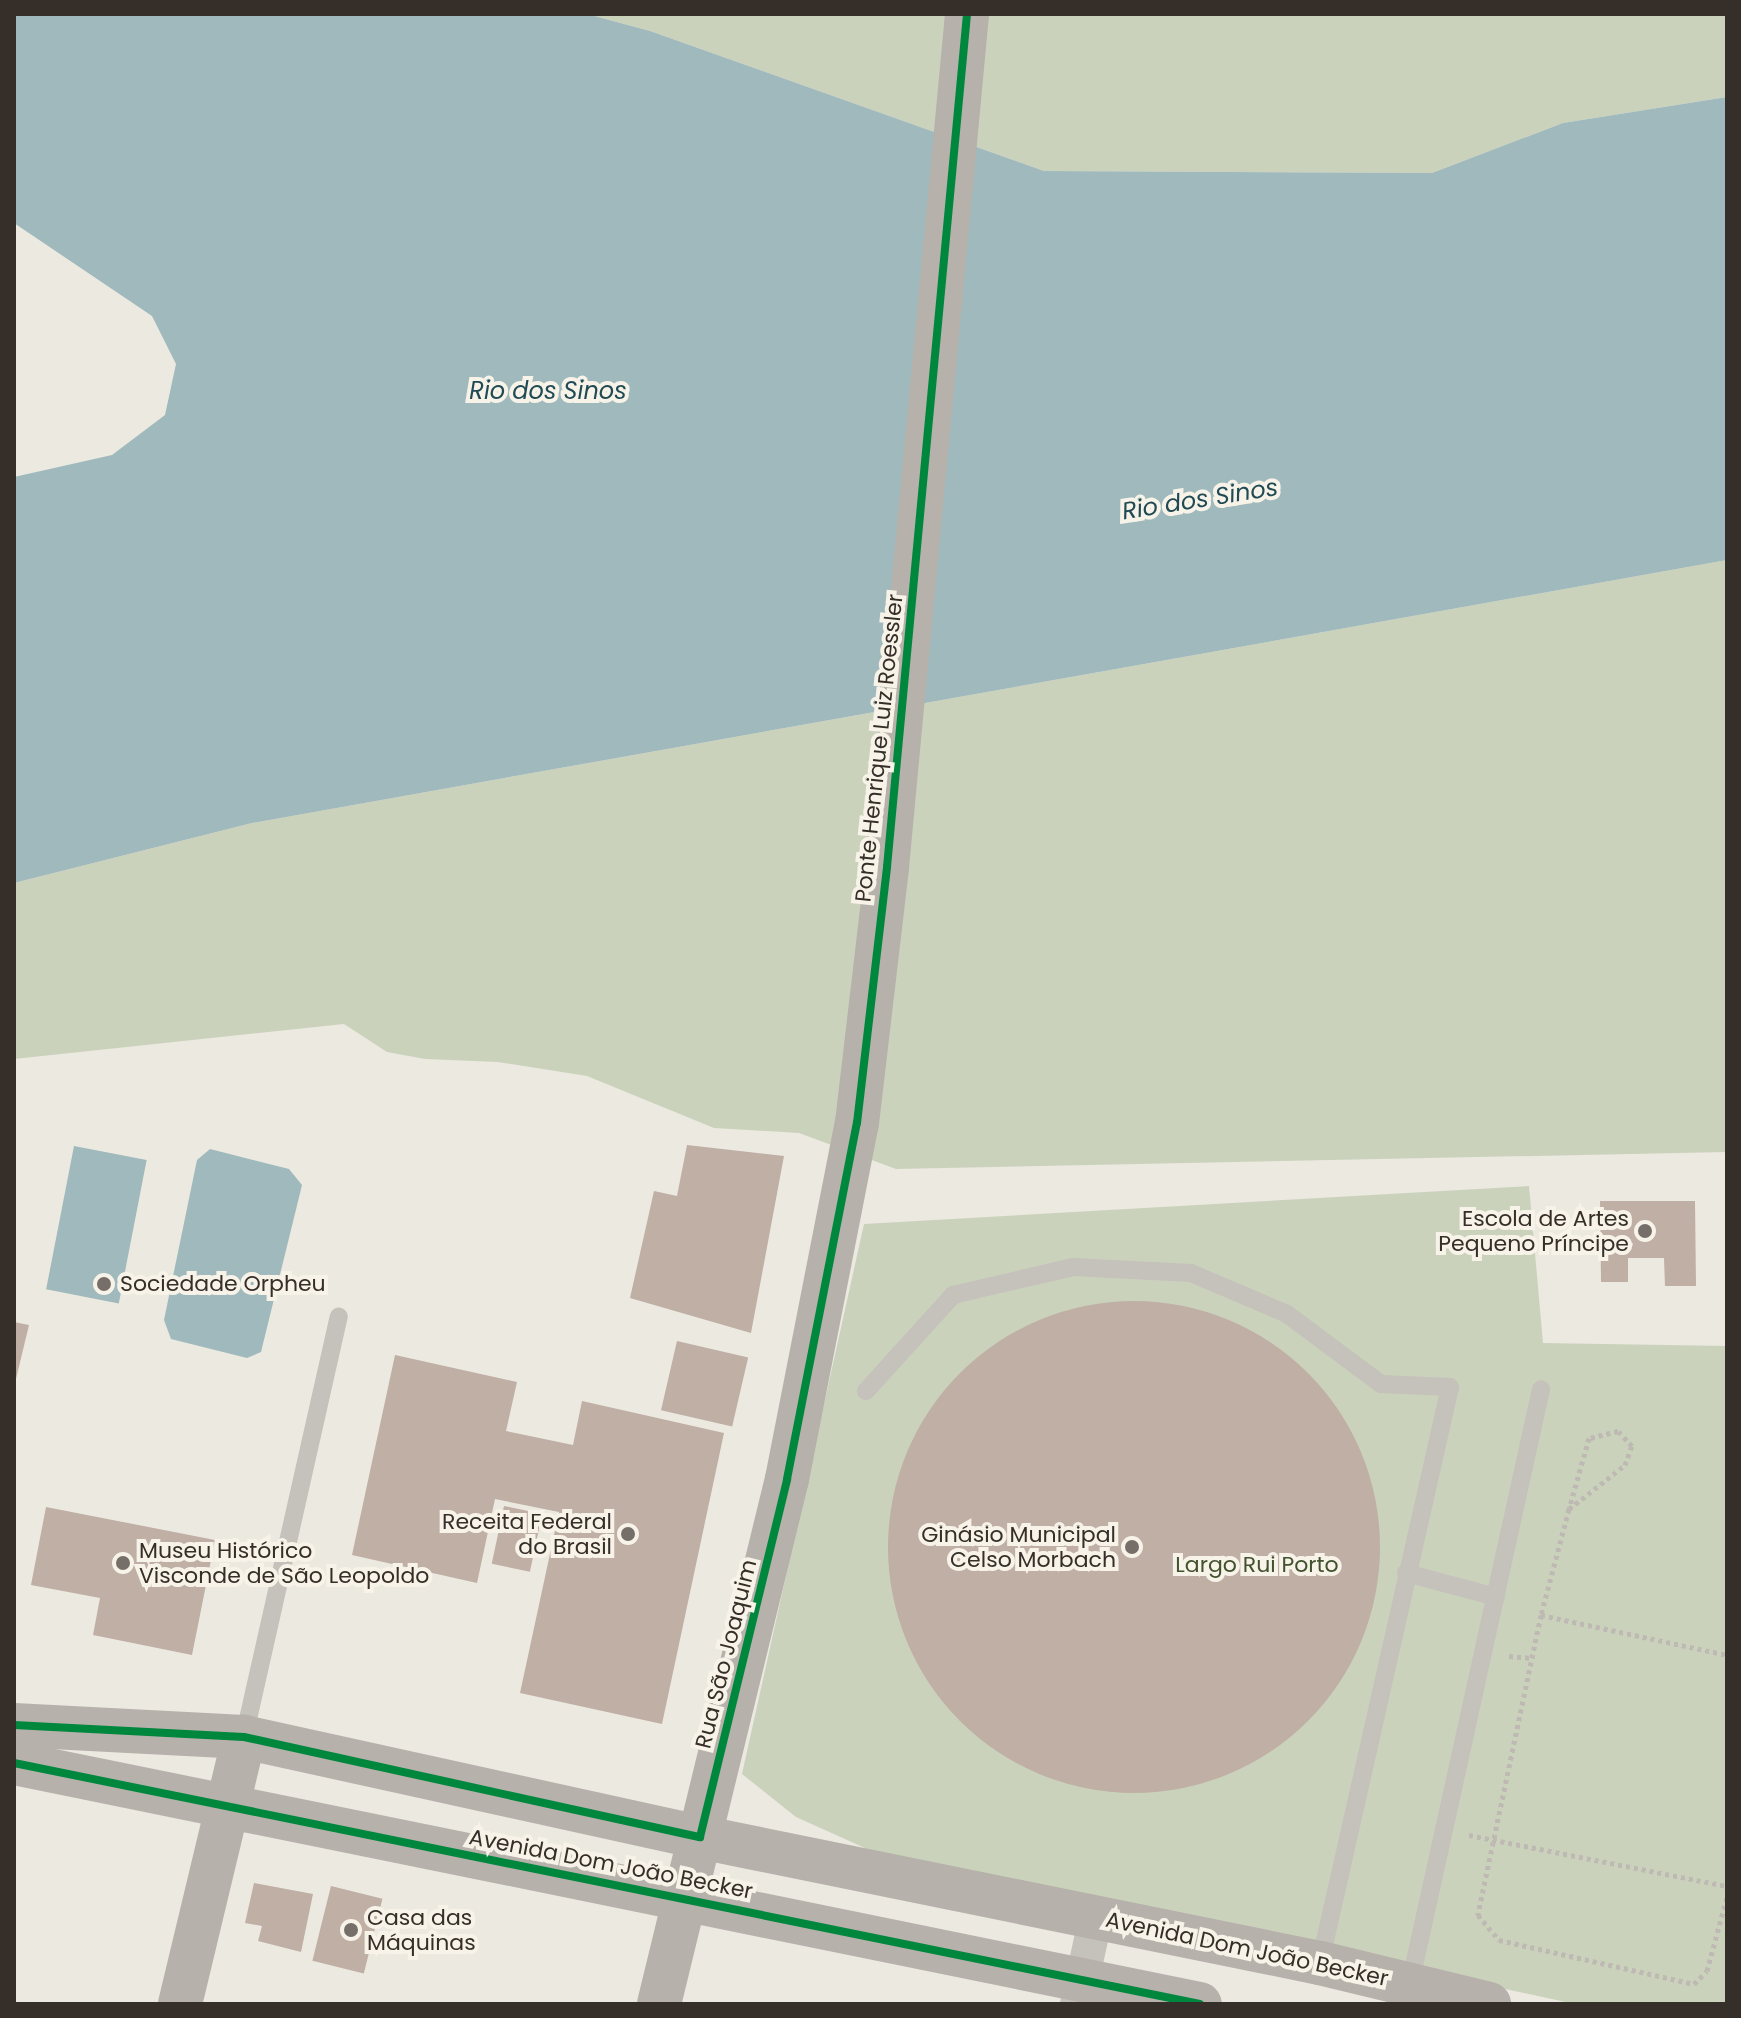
<!DOCTYPE html>
<html>
<head>
<meta charset="utf-8">
<style>
	body { margin:0 }
	#map { position:relative; width:1741px; height:2018px; overflow:hidden; background:#ece9e1; font-family:Poppins,sans-serif }
	div>[style] { position:absolute }
	.green>* { inset:0; background:#cbd2bc }
	.water>* { inset:0; background:#9fb9bc; transform-origin:0 0 }
	.building>* { inset:0; background:#bfafa4; transform-origin:0 0 }
	.round { border-radius:50% }
	.path>* { height:5px; margin-top:-2.5px; transform-origin:0; background:repeating-linear-gradient(90deg,#beb9b3 0 4px,transparent 0 8px) }
	.lane>* { height:18px; margin:-9px; padding:0 9px; transform-origin:9px; border-radius:9px; background:#c5c1bb }
	.street>* { height:34px; margin:-17px; padding:0 17px; transform-origin:17px; border-radius:17px; background:#c5c1bb }
	.secondary>* { height:44px; margin:-22px; padding:0 22px; transform-origin:22px; border-radius:22px; background:#b6b1ab }
	.cycleway>* { height:8px; margin:-4px; padding:0 4px; transform-origin:4px; border-radius:4px; background:#00873e }
	.dots>* { width:22px; height:22px; translate:-50% -50%; box-sizing:border-box; border:4px solid #f8f3e9; border-radius:50% }
	span { translate:-50% -50%; white-space:nowrap; text-align:center; line-height:1.15; -webkit-text-stroke:8px #f8f3e9; paint-order:stroke }
	.street-label { font-size:22px; color:#362e29 }
	.poi-label { font-size:22px; color:#362e29 }
	.right { translate:-100% -50%; text-align:right }
	.left { translate:0 -50%; text-align:left }
	.park-label { font-size:22px; color:#41522e }
	.water-label { font-size:24px; color:#214b54; font-style:italic }
	.frame { position:absolute; inset:0; border:16px solid #362e29; pointer-events:none }
</style>
</head>
<body>
<div id="map">
	<div class="green">
		<div style="clip-path:polygon(587px 14px,1727px 14px,1727px 97px,1563px 123px,1432px 173px,1044px 171px,650px 31px)"></div>
		<div style="clip-path:polygon(1727px 560px,1727px 1152px,896px 1169px,799px 1133px,714px 1128px,587px 1076px,498px 1062px,425px 1059px,387px 1052px,344px 1024px,14px 1059px,14px 883px,252px 823px)"></div>
		<div style="clip-path:polygon(1529px 1186px,1543px 1343px,1727px 1346px,1727px 2004px,1575px 2004px,876px 1853px,796px 1817px,742px 1774px,864px 1224px)"></div>
	</div>
	<div class="water">
		<div style="clip-path:polygon(14px 14px,587px 14px,650px 31px,1044px 171px,1432px 173px,1563px 123px,1727px 97px,1727px 560px,252px 823px,14px 883px,14px 477px,112px 455px,165px 415px,176px 364px,152px 316px,14px 223px)"></div>
		<div style="left:74px;top:1146px;width:74px;height:146px;rotate:11deg"></div>
		<div style="clip-path:polygon(210px 1149px,289px 1169px,302px 1185px,261px 1352px,247px 1358px,171px 1339px,164px 1320px,197px 1160px)"></div>
	</div>
	<div class="building">
		<div style="clip-path:polygon(687px 1145px,784px 1156px,751px 1333px,630px 1298px,654px 1191px,677px 1196px)"></div>
		<div style="clip-path:polygon(1600px 1201px,1695px 1201px,1696px 1286px,1665px 1286px,1664px 1258px,1628px 1258px,1628px 1282px,1601px 1282px)"></div>
		<div class="round" style="left:888px;top:1301px;width:492px;height:492px"></div>
		<div style="clip-path:polygon(14px 1322px,29px 1325px,15px 1383px,14px 1383px)"></div>
		<div style="left:677px;top:1341px;width:73px;height:71px;rotate:13deg"></div>
		<div style="clip-path:polygon(395px 1355px,517px 1382px,506px 1431px,573px 1445px,582px 1401px,724px 1433px,662px 1724px,520px 1693px,559px 1512px,495px 1499px,477px 1583px,352px 1555px)"></div>
		<div style="left:504px;top:1506px;width:39px;height:59px;rotate:12deg"></div>
		<div style="clip-path:polygon(46px 1507px,215px 1540px,192px 1655px,93px 1635px,100px 1598px,31px 1585px)"></div>
		<div style="clip-path:polygon(254px 1883px,313px 1894px,301px 1952px,258px 1941px,262px 1926px,245px 1923px)"></div>
		<div style="left:331px;top:1886px;width:53px;height:77px;rotate:14deg"></div>
	</div>
	<div class="path">
		<div style="left:1569px;top:1509px;width:71px;rotate:-38.2deg"></div>
		<div style="left:1625px;top:1465px;width:20px;rotate:-70deg"></div>
		<div style="left:1632px;top:1446px;width:21px;rotate:-133deg"></div>
		<div style="left:1618px;top:1431px;width:30px;rotate:166deg"></div>
		<div style="left:1589px;top:1438px;width:74px;rotate:105.7deg"></div>
		<div style="left:1569px;top:1509px;width:110px;rotate:104.8deg"></div>
		<div style="left:1541px;top:1615px;width:307px;rotate:101.9deg"></div>
		<div style="left:1478px;top:1915px;width:33px;rotate:50deg"></div>
		<div style="left:1499px;top:1940px;width:200px;rotate:12.7deg"></div>
		<div style="left:1694px;top:1984px;width:18px;rotate:-45deg"></div>
		<div style="left:1707px;top:1971px;width:77px;rotate:-74.9deg"></div>
		<div style="left:1541px;top:1615px;width:190px;rotate:12.1deg"></div>
		<div style="left:1509px;top:1656px;width:23px;rotate:5deg"></div>
		<div style="left:1469px;top:1835px;width:263px;rotate:11.2deg"></div>
	</div>
	<div class="lane">
		<div style="left:866px;top:1391px;width:130px;rotate:-47.8deg"></div>
		<div style="left:953px;top:1295px;width:123px;rotate:-13.1deg"></div>
		<div style="left:1073px;top:1267px;width:118px;rotate:2.9deg"></div>
		<div style="left:1191px;top:1273px;width:104px;rotate:23.1deg"></div>
		<div style="left:1287px;top:1314px;width:117px;rotate:36.7deg"></div>
		<div style="left:1381px;top:1384px;width:69px;rotate:2.5deg"></div>
		<div style="left:1450px;top:1387px;width:590px;rotate:102.72deg"></div>
		<div style="left:1406px;top:1573px;width:93px;rotate:14.9deg"></div>
		<div style="left:244px;top:1737px;width:431px;rotate:-77.3deg"></div>
		<div style="left:1410px;top:1984px;width:609px;rotate:-77.58deg"></div>
	</div>
	<div class="street">
		<div style="left:1077px;top:2004px;width:90px;rotate:-77.8deg"></div>
	</div>
	<div class="secondary">
		<div style="left:14px;top:1725px;width:230px;rotate:3deg"></div>
		<div style="left:244px;top:1737px;width:467px;rotate:12.4deg"></div>
		<div style="left:700px;top:1837px;width:633px;rotate:11.49deg"></div>
		<div style="left:1320px;top:1963px;width:174px;rotate:13.6deg"></div>
		<div style="left:14px;top:1763px;width:1210px;rotate:11.49deg"></div>
		<div style="left:180px;top:2004px;width:275px;rotate:-76.5deg"></div>
		<div style="left:659px;top:2004px;width:540px;rotate:-76.3deg"></div>
		<div style="left:787px;top:1479px;width:363px;rotate:-78.9deg"></div>
		<div style="left:857px;top:1123px;width:258px;rotate:-83.3deg"></div>
		<div style="left:887px;top:867px;width:857px;rotate:-84.64deg"></div>
	</div>
	<div class="cycleway">
		<div style="left:14px;top:1725px;width:230px;rotate:3deg"></div>
		<div style="left:244px;top:1737px;width:467px;rotate:12.4deg"></div>
		<div style="left:700px;top:1837px;width:368px;rotate:-76.3deg"></div>
		<div style="left:787px;top:1479px;width:363px;rotate:-78.9deg"></div>
		<div style="left:857px;top:1123px;width:258px;rotate:-83.3deg"></div>
		<div style="left:887px;top:867px;width:857px;rotate:-84.64deg"></div>
		<div style="left:14px;top:1763px;width:1210px;rotate:11.49deg"></div>
	</div>
	<div class="dots">
		<div style="left:1645px;top:1231px;background:#766f69"></div>
		<div style="left:104px;top:1284px;background:#766f69"></div>
		<div style="left:628px;top:1534px;background:#766f69"></div>
		<div style="left:1132px;top:1547px;background:#766f69"></div>
		<div style="left:123px;top:1563px;background:#766f69"></div>
		<div style="left:351px;top:1930px;background:#766f69"></div>
	</div>
	<div class="street-label">
		<span style="left:879px;top:748px;rotate:-84deg">Ponte Henrique Luiz Roessler</span>
		<span style="left:726px;top:1654px;rotate:-76deg">Rua São Joaquim</span>
		<span style="left:611px;top:1864px;rotate:11deg">Avenida Dom João Becker</span>
		<span style="left:1247px;top:1949px;rotate:12deg">Avenida Dom João Becker</span>
	</div>
	<div class="poi-label">
		<span class="right" style="left:1629px;top:1231px">Escola de Artes<br>Pequeno Príncipe</span>
		<span class="left" style="left:120px;top:1284px">Sociedade Orpheu</span>
		<span class="right" style="left:612px;top:1534px">Receita Federal<br>do Brasil</span>
		<span class="right" style="left:1116px;top:1547px">Ginásio Municipal<br>Celso Morbach</span>
		<span class="left" style="left:139px;top:1563px">Museu Histórico<br>Visconde de São Leopoldo</span>
		<span class="left" style="left:367px;top:1930px">Casa das<br>Máquinas</span>
	</div>
	<div class="park-label">
		<span style="left:1257px;top:1565px">Largo Rui Porto</span>
	</div>
	<div class="water-label">
		<span style="left:548px;top:391px">Rio dos Sinos</span>
		<span style="left:1200px;top:499px;rotate:-9deg">Rio dos Sinos</span>
	</div>
	<div class="frame"></div>
</div>
</body>
</html>
